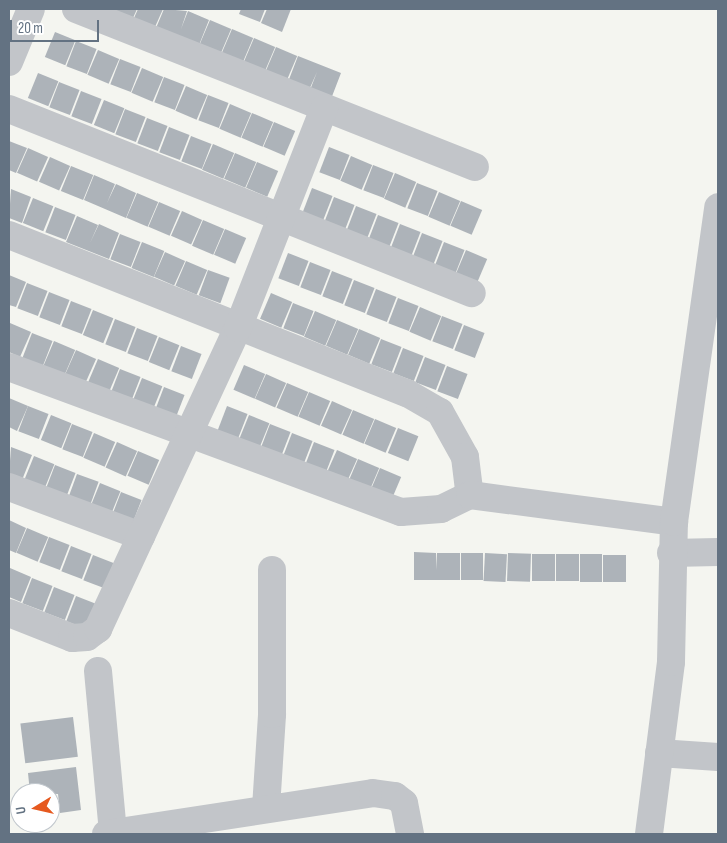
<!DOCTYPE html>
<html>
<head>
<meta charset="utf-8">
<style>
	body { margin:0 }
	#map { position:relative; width:727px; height:843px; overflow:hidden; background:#f4f5f0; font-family:"Sofia Sans Condensed",sans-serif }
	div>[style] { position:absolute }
	.building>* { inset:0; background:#adb3b9; transform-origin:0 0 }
	.minor>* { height:28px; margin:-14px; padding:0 14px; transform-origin:14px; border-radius:14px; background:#c2c5c9 }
	.tertiary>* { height:28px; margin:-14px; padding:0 14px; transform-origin:14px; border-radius:14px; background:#c2c5c9 }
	span { translate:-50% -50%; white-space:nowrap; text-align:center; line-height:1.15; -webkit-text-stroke:5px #fff; paint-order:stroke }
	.frame { position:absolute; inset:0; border:10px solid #637282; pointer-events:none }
	.north { position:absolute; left:10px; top:783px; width:50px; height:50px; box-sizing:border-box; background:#fff; border:1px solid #c1c7cd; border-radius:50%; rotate:261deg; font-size:14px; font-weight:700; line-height:20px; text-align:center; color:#637282 }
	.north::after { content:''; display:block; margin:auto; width:18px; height:22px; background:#e6591f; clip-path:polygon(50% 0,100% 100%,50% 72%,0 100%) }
	.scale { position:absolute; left:10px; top:20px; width:89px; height:22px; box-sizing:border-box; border:2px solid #637282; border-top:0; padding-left:6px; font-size:15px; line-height:18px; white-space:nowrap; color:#637282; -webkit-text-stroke:4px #fff; paint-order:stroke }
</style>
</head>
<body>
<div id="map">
	<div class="building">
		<div style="clip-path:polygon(111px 9px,137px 9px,133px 18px)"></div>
		<div style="clip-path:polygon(138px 9px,163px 9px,155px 27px,134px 18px)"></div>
		<div style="clip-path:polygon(164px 9px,187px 11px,181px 29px,188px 11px,209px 20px,199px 45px,156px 28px)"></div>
		<div style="clip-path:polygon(241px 9px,265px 9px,260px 22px,239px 14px)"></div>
		<div style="clip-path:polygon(267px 9px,291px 9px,282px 32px,261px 23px)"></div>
		<div style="left:210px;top:20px;width:23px;height:27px;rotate:23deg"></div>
		<div style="left:232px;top:29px;width:23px;height:27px;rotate:23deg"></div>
		<div style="left:55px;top:32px;width:22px;height:27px;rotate:22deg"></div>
		<div style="left:254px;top:38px;width:23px;height:28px;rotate:23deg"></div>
		<div style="left:76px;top:41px;width:22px;height:27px;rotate:21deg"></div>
		<div style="left:276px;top:47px;width:23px;height:28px;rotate:23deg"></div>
		<div style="left:98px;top:50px;width:23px;height:27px;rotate:23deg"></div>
		<div style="clip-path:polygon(298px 56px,341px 73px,331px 99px,310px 90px,317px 72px,309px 90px,288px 82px)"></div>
		<div style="left:120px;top:59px;width:22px;height:27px;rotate:21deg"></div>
		<div style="left:142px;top:68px;width:23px;height:27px;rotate:23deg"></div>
		<div style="left:38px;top:73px;width:22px;height:27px;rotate:22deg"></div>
		<div style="left:164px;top:77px;width:22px;height:27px;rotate:21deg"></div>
		<div style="left:59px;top:82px;width:22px;height:27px;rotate:21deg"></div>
		<div style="left:186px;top:86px;width:23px;height:27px;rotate:23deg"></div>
		<div style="left:81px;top:91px;width:22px;height:27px;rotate:21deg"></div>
		<div style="left:208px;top:95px;width:22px;height:27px;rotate:21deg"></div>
		<div style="left:104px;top:100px;width:22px;height:27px;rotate:22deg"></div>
		<div style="left:230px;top:104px;width:23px;height:27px;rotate:23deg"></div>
		<div style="left:125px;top:109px;width:22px;height:27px;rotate:21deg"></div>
		<div style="left:252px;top:113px;width:23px;height:27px;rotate:23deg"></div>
		<div style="left:147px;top:118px;width:22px;height:27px;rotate:21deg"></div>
		<div style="left:274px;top:122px;width:23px;height:27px;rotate:23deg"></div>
		<div style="left:169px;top:127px;width:22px;height:27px;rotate:21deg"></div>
		<div style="left:191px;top:136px;width:22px;height:27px;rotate:21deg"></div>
		<div style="clip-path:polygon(9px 141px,27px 148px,16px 173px,9px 170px)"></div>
		<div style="left:213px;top:144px;width:23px;height:28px;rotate:23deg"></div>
		<div style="left:329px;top:147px;width:22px;height:27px;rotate:21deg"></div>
		<div style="left:28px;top:148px;width:22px;height:27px;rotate:24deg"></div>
		<div style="left:235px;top:153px;width:23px;height:28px;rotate:23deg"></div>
		<div style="left:351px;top:156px;width:23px;height:27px;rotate:23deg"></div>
		<div style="left:50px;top:157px;width:22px;height:27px;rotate:24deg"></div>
		<div style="left:257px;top:162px;width:23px;height:28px;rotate:23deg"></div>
		<div style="left:373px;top:165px;width:22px;height:27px;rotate:21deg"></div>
		<div style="left:71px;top:166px;width:24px;height:27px;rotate:22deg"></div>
		<div style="left:395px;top:173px;width:23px;height:28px;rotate:23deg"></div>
		<div style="clip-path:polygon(94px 175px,115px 184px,107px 203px,116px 184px,136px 193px,126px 218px,84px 200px)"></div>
		<div style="left:417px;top:183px;width:22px;height:27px;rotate:21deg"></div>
		<div style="left:312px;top:188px;width:22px;height:27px;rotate:21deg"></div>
		<div style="clip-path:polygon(11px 189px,31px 197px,22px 223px,9px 218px)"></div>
		<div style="left:439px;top:192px;width:23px;height:27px;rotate:23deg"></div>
		<div style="left:137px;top:193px;width:23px;height:27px;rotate:23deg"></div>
		<div style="left:334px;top:197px;width:22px;height:27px;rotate:21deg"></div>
		<div style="left:33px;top:198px;width:22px;height:27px;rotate:22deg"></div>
		<div style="left:461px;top:201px;width:23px;height:27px;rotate:23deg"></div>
		<div style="left:159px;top:202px;width:23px;height:27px;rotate:23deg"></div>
		<div style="left:356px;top:206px;width:22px;height:27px;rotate:21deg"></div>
		<div style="left:55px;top:207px;width:22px;height:27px;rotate:21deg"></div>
		<div style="left:182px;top:211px;width:22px;height:27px;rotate:24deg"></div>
		<div style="left:378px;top:215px;width:22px;height:27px;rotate:21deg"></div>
		<div style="clip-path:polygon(77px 216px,98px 225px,90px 243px,99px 224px,119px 233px,109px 259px,66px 242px)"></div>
		<div style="left:203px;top:220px;width:23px;height:28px;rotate:23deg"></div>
		<div style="left:400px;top:224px;width:22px;height:27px;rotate:21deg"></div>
		<div style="left:225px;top:229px;width:23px;height:28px;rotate:23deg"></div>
		<div style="left:422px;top:233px;width:22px;height:27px;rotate:21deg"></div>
		<div style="left:120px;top:234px;width:22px;height:27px;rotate:21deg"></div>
		<div style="left:142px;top:242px;width:24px;height:28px;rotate:22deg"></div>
		<div style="left:444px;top:242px;width:22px;height:27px;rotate:21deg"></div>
		<div style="left:466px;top:250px;width:23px;height:28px;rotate:23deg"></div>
		<div style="left:165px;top:252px;width:22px;height:27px;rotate:24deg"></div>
		<div style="left:288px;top:253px;width:22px;height:27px;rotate:21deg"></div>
		<div style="left:186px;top:261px;width:23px;height:27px;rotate:23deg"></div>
		<div style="left:310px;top:262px;width:22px;height:27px;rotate:21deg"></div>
		<div style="left:208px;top:270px;width:23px;height:27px;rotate:20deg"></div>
		<div style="left:332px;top:271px;width:22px;height:27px;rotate:21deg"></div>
		<div style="clip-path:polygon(9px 275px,26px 282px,16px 307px,9px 305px)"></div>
		<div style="left:354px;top:280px;width:22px;height:27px;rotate:21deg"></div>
		<div style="left:27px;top:283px;width:22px;height:27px;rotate:21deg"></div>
		<div style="left:376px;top:289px;width:22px;height:27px;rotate:21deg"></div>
		<div style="left:49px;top:292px;width:22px;height:27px;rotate:21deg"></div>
		<div style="left:271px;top:293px;width:23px;height:28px;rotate:23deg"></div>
		<div style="left:398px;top:298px;width:22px;height:27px;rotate:21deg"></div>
		<div style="left:71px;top:301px;width:22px;height:27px;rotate:21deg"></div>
		<div style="left:293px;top:303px;width:22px;height:27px;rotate:21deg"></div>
		<div style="left:420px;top:307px;width:23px;height:27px;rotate:23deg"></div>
		<div style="left:93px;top:310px;width:22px;height:27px;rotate:22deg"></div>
		<div style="left:315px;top:311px;width:23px;height:28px;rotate:23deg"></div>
		<div style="left:442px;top:316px;width:22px;height:27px;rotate:21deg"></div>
		<div style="left:115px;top:319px;width:22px;height:27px;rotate:21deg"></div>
		<div style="left:337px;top:320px;width:23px;height:28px;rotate:23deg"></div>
		<div style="clip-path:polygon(10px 323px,31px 332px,20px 357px,9px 352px)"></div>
		<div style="left:464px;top:325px;width:22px;height:27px;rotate:21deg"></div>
		<div style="left:137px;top:328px;width:22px;height:27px;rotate:21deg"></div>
		<div style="left:359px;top:329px;width:23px;height:28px;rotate:23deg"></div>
		<div style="left:32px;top:333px;width:22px;height:27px;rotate:21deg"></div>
		<div style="left:159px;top:337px;width:22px;height:27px;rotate:22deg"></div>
		<div style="left:381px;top:339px;width:22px;height:27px;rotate:21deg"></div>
		<div style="left:54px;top:341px;width:23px;height:28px;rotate:23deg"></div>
		<div style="left:181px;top:346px;width:22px;height:27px;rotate:21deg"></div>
		<div style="left:403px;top:348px;width:22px;height:27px;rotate:21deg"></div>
		<div style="left:76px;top:350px;width:22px;height:28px;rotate:24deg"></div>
		<div style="left:425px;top:357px;width:22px;height:27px;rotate:21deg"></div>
		<div style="left:98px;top:359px;width:23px;height:28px;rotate:23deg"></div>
		<div style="left:244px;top:365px;width:23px;height:27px;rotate:23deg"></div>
		<div style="left:447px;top:366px;width:22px;height:27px;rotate:21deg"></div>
		<div style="left:120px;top:369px;width:22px;height:27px;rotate:21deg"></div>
		<div style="left:266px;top:374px;width:22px;height:27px;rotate:24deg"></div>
		<div style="left:142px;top:378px;width:22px;height:27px;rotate:22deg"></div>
		<div style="left:287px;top:383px;width:23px;height:27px;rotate:23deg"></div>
		<div style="left:164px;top:387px;width:22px;height:27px;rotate:21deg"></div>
		<div style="left:309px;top:392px;width:23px;height:27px;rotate:23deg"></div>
		<div style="clip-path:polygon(9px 398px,28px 406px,17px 431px,9px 427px)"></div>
		<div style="left:332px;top:401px;width:22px;height:27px;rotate:24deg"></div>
		<div style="left:28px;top:406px;width:22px;height:27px;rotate:21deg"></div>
		<div style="left:227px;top:406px;width:22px;height:27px;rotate:21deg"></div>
		<div style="left:353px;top:410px;width:23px;height:27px;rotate:23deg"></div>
		<div style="left:51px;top:415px;width:22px;height:27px;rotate:22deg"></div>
		<div style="left:249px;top:415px;width:22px;height:27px;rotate:22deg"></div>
		<div style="left:375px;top:419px;width:23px;height:27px;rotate:23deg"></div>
		<div style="left:72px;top:424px;width:22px;height:27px;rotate:21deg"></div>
		<div style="left:270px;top:424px;width:22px;height:27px;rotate:21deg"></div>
		<div style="left:398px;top:428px;width:22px;height:27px;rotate:22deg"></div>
		<div style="left:94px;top:433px;width:23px;height:27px;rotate:23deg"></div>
		<div style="left:292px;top:433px;width:22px;height:27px;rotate:21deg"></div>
		<div style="left:117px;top:442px;width:22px;height:28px;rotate:24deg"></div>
		<div style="left:314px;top:442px;width:22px;height:27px;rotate:21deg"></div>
		<div style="clip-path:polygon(11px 447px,32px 455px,22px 480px,9px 475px)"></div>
		<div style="left:337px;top:450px;width:22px;height:28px;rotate:24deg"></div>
		<div style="left:138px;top:451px;width:23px;height:27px;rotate:23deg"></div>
		<div style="left:34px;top:456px;width:22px;height:27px;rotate:22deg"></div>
		<div style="left:358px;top:459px;width:23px;height:28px;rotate:23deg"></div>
		<div style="left:55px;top:465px;width:22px;height:27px;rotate:21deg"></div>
		<div style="left:380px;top:468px;width:23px;height:28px;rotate:23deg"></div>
		<div style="left:77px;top:474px;width:23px;height:27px;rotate:20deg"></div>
		<div style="left:100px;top:483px;width:22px;height:27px;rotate:22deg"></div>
		<div style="left:121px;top:492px;width:22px;height:27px;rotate:21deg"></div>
		<div style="clip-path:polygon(9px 520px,26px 528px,16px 553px,9px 550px)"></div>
		<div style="left:27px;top:528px;width:23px;height:27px;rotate:23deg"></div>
		<div style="left:49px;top:537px;width:22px;height:27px;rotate:21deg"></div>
		<div style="left:71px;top:546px;width:22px;height:27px;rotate:21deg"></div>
		<div style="clip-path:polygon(414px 552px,436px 553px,436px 570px,437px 553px,460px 553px,460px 580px,414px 580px)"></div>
		<div style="left:461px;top:553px;width:22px;height:27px"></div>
		<div style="left:485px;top:553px;width:22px;height:28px;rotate:3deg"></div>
		<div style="left:508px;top:553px;width:23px;height:28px;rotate:2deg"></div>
		<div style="left:532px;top:554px;width:23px;height:27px"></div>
		<div style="left:556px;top:554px;width:23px;height:27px"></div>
		<div style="left:602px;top:554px;width:28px;height:22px;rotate:90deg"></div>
		<div style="left:93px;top:555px;width:22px;height:27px;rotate:21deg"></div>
		<div style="left:603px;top:555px;width:23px;height:27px"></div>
		<div style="clip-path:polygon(10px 568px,31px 577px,21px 602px,9px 597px)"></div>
		<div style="left:32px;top:578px;width:22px;height:27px;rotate:21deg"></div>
		<div style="left:54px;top:587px;width:22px;height:27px;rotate:21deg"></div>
		<div style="left:76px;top:596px;width:22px;height:27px;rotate:21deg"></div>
		<div style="left:73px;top:717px;width:40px;height:53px;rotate:83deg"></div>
		<div style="clip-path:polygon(76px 767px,81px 810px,60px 813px,58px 794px,30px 793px,28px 773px)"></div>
	</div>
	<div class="minor">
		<div style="left:76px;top:9px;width:429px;rotate:21.6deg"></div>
		<div style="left:9px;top:62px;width:57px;rotate:-67.5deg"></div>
		<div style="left:9px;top:109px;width:498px;rotate:21.7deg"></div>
		<div style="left:9px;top:235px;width:428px;rotate:21.7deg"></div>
		<div style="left:407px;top:393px;width:38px;rotate:30deg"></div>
		<div style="left:440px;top:412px;width:51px;rotate:60.9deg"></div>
		<div style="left:465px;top:457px;width:38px;rotate:83deg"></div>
		<div style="left:9px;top:367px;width:418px;rotate:20.3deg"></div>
		<div style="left:401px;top:512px;width:40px;rotate:-4.3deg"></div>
		<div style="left:441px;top:509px;width:32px;rotate:-26deg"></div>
		<div style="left:470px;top:495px;width:206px;rotate:7.5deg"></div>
		<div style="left:9px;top:487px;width:141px;rotate:20.4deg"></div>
		<div style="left:671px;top:553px;width:47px;rotate:-1.2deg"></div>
		<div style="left:9px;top:613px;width:68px;rotate:21.6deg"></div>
		<div style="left:72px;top:638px;width:15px;rotate:-4deg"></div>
		<div style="left:87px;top:637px;width:14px;rotate:-36deg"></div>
		<div style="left:98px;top:629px;width:332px;rotate:-65.1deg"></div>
		<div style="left:238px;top:328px;width:236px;rotate:-68.6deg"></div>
		<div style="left:98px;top:671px;width:163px;rotate:84.7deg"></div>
		<div style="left:659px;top:753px;width:59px;rotate:3.9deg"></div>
		<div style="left:266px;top:808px;width:94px;rotate:-86.3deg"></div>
		<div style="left:272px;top:714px;width:144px;rotate:-90deg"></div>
		<div style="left:106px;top:834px;width:270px;rotate:-8.7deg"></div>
		<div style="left:373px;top:793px;width:22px;rotate:8deg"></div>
		<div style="left:395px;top:796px;width:11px;rotate:38deg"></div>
		<div style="left:404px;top:803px;width:32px;rotate:79deg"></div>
	</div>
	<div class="tertiary">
		<div style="left:649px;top:834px;width:173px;rotate:-82.7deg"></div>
		<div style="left:671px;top:662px;width:140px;rotate:-88.8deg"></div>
		<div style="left:674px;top:522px;width:318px;rotate:-82deg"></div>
	</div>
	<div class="frame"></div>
	<div class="north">U</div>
	<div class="scale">20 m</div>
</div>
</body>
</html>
